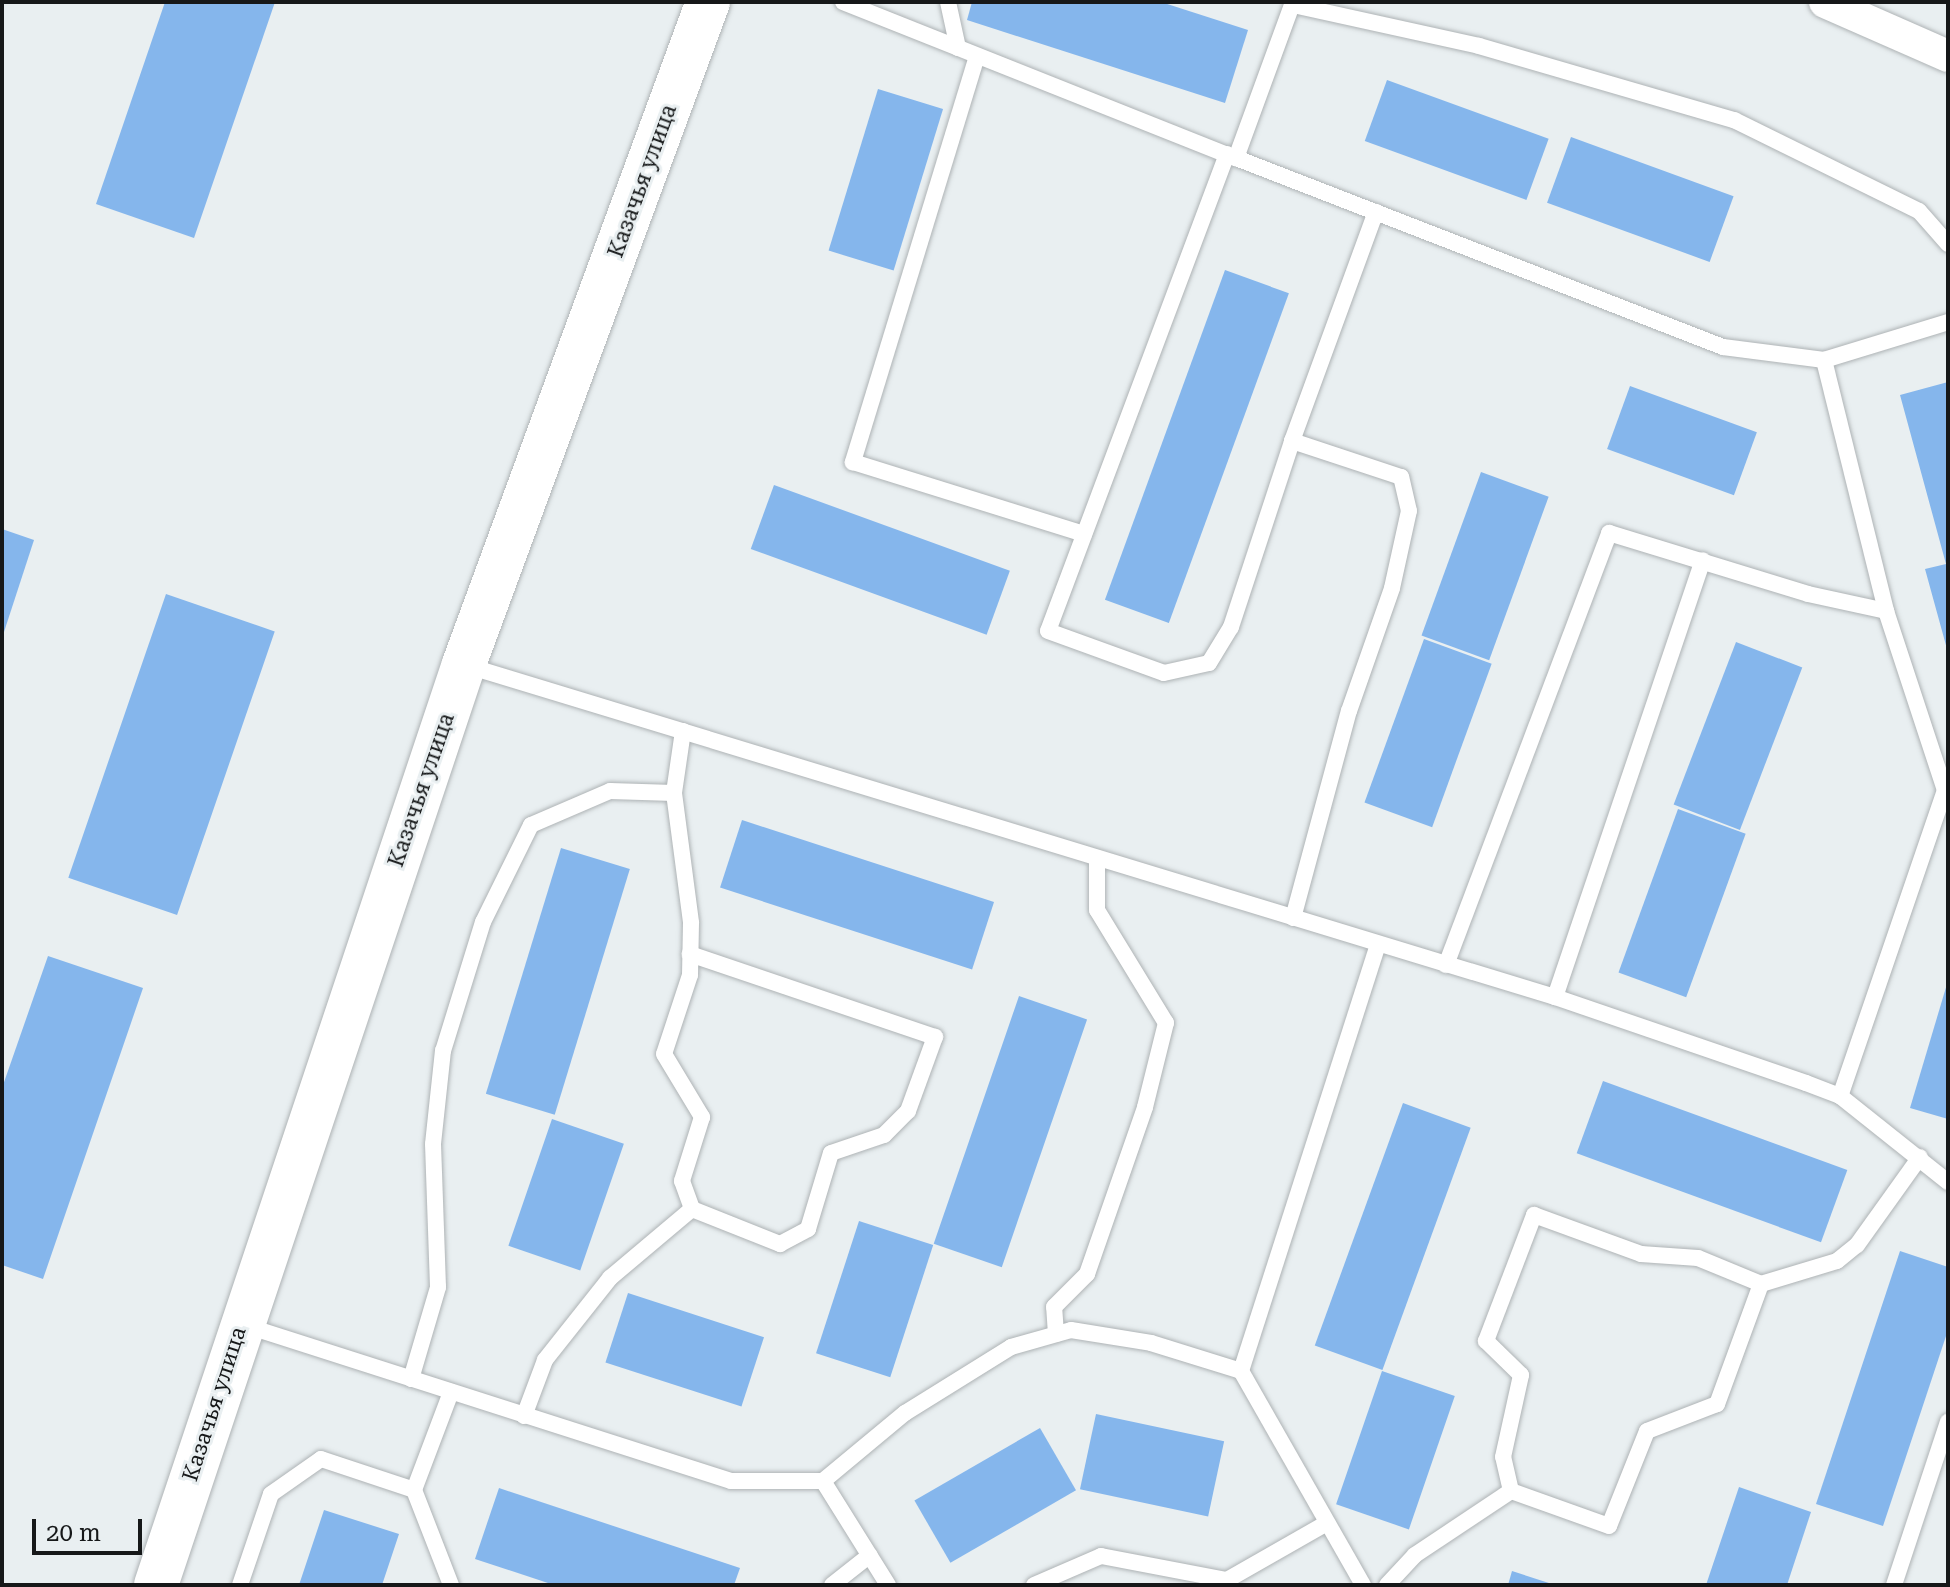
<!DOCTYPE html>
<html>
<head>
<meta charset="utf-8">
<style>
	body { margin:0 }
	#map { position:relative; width:1950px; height:1587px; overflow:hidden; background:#e9eff1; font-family:"Roboto Serif",serif }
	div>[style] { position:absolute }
	.building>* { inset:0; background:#85b6ec; transform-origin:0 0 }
	.roads { filter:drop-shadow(0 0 2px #aeb3b5) drop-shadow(0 0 2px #aeb3b5) }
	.lane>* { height:16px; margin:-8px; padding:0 8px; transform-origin:8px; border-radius:8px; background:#fff }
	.street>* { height:32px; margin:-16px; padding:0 16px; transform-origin:16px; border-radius:16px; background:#fff }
	.secondary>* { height:44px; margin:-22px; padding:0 22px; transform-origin:22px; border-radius:22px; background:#fff }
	span { translate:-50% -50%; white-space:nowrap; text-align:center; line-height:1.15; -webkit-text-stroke:6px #e9eff1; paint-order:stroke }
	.street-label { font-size:22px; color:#161819 }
	.frame { position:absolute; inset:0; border:4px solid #161819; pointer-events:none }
	.scale { position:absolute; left:32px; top:1519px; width:110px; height:36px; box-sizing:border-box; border:4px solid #161819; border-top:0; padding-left:10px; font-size:24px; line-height:28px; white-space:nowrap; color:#161819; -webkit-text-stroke:6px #e9eff1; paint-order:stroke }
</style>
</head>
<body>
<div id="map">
	<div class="building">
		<div style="clip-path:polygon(165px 2px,275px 2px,194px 238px,96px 204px)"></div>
		<div style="clip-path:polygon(972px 2px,1161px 2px,1248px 30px,1225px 103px,967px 20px)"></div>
		<div style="left:1387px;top:80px;width:172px;height:65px;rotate:20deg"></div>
		<div style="left:878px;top:89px;width:68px;height:169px;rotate:17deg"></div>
		<div style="left:1571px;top:137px;width:173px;height:70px;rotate:20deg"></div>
		<div style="left:1225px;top:270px;width:68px;height:351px;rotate:20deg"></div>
		<div style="clip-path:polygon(1948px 382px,1948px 649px,1947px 649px,1925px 569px,1946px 564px,1900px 395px)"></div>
		<div style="left:1630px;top:386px;width:135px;height:67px;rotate:20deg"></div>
		<div style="left:1481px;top:472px;width:72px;height:174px;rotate:20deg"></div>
		<div style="left:774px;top:485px;width:251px;height:68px;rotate:20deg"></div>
		<div style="clip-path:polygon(2px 529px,34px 540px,3px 635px,2px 635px)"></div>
		<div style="left:166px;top:594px;width:115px;height:300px;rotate:19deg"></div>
		<div style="left:1424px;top:639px;width:72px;height:174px;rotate:20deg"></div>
		<div style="left:1736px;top:642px;width:71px;height:174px;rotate:21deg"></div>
		<div style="left:1678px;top:809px;width:72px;height:174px;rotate:20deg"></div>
		<div style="left:742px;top:820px;width:265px;height:71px;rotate:18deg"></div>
		<div style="left:561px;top:848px;width:72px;height:257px;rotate:17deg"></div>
		<div style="clip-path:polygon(48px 956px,143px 988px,43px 1279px,2px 1265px,2px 1088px)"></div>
		<div style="clip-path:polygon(1947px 984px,1948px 984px,1948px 1119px,1910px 1108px)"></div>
		<div style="left:1019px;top:996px;width:72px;height:262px;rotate:19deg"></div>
		<div style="left:1603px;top:1081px;width:260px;height:77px;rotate:20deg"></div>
		<div style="left:1403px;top:1103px;width:72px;height:258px;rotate:20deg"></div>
		<div style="left:552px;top:1119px;width:76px;height:134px;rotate:19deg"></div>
		<div style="left:859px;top:1221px;width:78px;height:139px;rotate:18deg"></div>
		<div style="clip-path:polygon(1900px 1251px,1948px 1267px,1948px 1330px,1883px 1526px,1816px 1504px)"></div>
		<div style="left:628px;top:1293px;width:143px;height:73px;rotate:18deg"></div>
		<div style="left:1382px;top:1371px;width:77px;height:141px;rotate:19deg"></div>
		<div style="left:1096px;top:1414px;width:131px;height:77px;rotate:12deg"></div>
		<div style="left:1040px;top:1428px;width:72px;height:145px;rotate:60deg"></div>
		<div style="clip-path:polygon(1739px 1487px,1811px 1512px,1787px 1585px,1706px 1585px)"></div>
		<div style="clip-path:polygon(499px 1488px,740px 1568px,734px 1585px,554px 1585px,475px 1559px)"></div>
		<div style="clip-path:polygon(324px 1510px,399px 1534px,382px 1585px,299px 1585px)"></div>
		<div style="clip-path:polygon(1512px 1571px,1552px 1584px,1552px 1585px,1508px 1585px)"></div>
	</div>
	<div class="roads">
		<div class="lane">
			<div style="left:843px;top:2px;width:423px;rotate:21.7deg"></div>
			<div style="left:1236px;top:158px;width:166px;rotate:-69.9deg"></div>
			<div style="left:948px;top:2px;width:47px;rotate:77.7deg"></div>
			<div style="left:1293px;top:5px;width:190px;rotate:12.4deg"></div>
			<div style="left:1479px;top:46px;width:266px;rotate:16.2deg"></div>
			<div style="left:1734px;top:120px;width:206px;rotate:26.2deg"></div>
			<div style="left:1919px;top:211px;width:44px;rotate:48.7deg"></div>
			<div style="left:977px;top:56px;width:425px;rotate:107deg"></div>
			<div style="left:853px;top:462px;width:242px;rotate:17.3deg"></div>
			<div style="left:1227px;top:154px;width:509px;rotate:110.57deg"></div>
			<div style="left:1048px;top:631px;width:123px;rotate:19.9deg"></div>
			<div style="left:1164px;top:673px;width:46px;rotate:-12.5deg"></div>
			<div style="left:1209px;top:663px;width:42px;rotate:-58.6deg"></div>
			<div style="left:1231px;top:627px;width:196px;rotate:-71.8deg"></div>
			<div style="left:1236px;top:158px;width:522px;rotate:21.21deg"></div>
			<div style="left:1723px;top:347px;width:102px;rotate:7.3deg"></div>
			<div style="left:1824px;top:360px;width:130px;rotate:-17deg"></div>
			<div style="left:1824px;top:360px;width:259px;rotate:76.1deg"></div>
			<div style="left:1886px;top:611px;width:188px;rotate:71.8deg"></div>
			<div style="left:1945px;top:790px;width:324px;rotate:108.9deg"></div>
			<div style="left:465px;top:665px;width:1139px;rotate:16.94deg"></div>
			<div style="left:1555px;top:997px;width:265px;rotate:18.9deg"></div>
			<div style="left:1806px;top:1083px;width:36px;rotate:21deg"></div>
			<div style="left:1840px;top:1096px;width:138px;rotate:38.5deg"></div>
			<div style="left:683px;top:731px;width:63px;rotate:98.3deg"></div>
			<div style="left:674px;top:793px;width:131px;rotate:82.5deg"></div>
			<div style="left:691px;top:923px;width:52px;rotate:91.1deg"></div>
			<div style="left:690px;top:975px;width:83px;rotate:108.2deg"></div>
			<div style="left:664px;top:1054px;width:74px;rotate:58.9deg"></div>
			<div style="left:702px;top:1117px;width:67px;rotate:107.4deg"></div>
			<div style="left:682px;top:1181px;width:30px;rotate:70deg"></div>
			<div style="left:692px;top:1209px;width:95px;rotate:21.7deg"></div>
			<div style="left:780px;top:1244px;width:32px;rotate:-28deg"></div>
			<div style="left:808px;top:1229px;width:79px;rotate:-73.2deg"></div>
			<div style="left:831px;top:1153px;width:56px;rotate:-18.8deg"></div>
			<div style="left:884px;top:1135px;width:34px;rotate:-45deg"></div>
			<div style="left:908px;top:1111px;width:79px;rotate:-70deg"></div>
			<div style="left:935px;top:1037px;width:259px;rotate:-161.3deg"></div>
			<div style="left:1293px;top:918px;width:214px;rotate:-74.9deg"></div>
			<div style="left:1349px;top:711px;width:130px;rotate:-70.7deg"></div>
			<div style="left:1392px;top:588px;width:79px;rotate:-77.6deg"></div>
			<div style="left:1409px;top:511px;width:35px;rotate:-103deg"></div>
			<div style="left:1401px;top:477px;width:115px;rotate:-161.7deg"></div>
			<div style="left:1292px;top:441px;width:244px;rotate:-69.9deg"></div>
			<div style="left:1446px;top:965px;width:462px;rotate:-69.3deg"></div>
			<div style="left:1609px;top:533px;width:208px;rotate:17deg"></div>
			<div style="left:1808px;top:594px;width:80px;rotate:12.3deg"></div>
			<div style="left:1555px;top:997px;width:461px;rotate:-71.3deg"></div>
			<div style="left:1534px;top:1215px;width:114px;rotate:20deg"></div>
			<div style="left:1641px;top:1254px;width:57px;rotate:4deg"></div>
			<div style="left:1698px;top:1258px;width:68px;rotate:22.4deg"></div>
			<div style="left:1761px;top:1284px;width:128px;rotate:110.1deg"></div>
			<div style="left:1717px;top:1404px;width:75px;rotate:158.9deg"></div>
			<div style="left:1647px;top:1431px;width:102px;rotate:111.8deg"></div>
			<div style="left:1609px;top:1526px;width:104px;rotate:-160.3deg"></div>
			<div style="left:1511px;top:1491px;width:35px;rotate:-103deg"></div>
			<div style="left:1503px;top:1457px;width:84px;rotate:-77.6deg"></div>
			<div style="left:1521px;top:1375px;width:49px;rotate:-135.8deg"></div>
			<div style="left:1486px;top:1341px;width:135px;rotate:-69.1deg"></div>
			<div style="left:1761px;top:1284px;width:79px;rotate:-16.8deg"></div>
			<div style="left:1837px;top:1261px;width:26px;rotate:-39deg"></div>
			<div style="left:1857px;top:1245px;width:108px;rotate:-54.4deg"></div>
			<div style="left:244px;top:1325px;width:511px;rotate:17.76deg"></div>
			<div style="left:731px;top:1481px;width:92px"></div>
			<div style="left:823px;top:1481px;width:123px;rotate:58deg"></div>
			<div style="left:1056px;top:1334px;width:27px;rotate:-94deg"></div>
			<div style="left:1054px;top:1307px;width:47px;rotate:-45deg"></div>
			<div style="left:1087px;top:1274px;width:177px;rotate:-70.8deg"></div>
			<div style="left:1145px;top:1107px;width:87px;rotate:-76deg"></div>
			<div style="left:1166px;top:1023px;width:132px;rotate:-121.4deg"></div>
			<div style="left:1097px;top:910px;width:52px;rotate:-90deg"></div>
			<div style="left:1241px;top:1371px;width:448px;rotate:-72.2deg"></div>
			<div style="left:411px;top:1379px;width:96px;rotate:-73.6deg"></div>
			<div style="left:438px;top:1287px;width:143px;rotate:-92deg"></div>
			<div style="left:433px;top:1144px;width:94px;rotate:-83.9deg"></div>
			<div style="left:443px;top:1051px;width:135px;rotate:-72.8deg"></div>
			<div style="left:483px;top:922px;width:108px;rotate:-63.7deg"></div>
			<div style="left:531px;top:825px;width:86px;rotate:-23.3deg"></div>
			<div style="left:610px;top:791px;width:64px;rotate:1.8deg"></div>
			<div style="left:524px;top:1416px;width:60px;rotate:-69.4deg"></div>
			<div style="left:545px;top:1360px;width:105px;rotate:-51.6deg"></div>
			<div style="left:610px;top:1278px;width:107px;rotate:-40.1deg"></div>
			<div style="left:823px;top:1481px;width:107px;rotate:-39.7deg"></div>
			<div style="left:905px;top:1413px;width:125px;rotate:-31.9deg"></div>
			<div style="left:1011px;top:1347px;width:62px;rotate:-15.8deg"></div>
			<div style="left:1071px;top:1330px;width:81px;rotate:9.2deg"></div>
			<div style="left:1151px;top:1343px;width:94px;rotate:17.3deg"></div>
			<div style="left:1241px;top:1371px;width:246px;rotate:60.3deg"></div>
			<div style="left:414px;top:1490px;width:102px;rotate:68.7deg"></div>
			<div style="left:240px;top:1585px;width:96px;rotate:-71.2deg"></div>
			<div style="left:271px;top:1494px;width:61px;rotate:-35deg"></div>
			<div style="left:321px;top:1459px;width:98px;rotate:18.4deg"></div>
			<div style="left:414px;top:1490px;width:105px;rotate:-69.3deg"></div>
			<div style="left:832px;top:1585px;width:48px;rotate:-38.3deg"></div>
			<div style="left:1034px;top:1585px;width:73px;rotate:-23.4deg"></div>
			<div style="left:1101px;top:1556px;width:128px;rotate:10.8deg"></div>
			<div style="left:1227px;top:1580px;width:115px;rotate:-29.7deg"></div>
			<div style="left:1387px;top:1585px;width:41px;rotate:-47deg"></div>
			<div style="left:1415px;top:1555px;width:115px;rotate:-33.7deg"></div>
			<div style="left:1894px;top:1585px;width:172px;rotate:-71.7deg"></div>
		</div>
		<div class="street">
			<div style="left:1825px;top:2px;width:134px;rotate:23.7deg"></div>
		</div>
		<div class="secondary">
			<div style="left:156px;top:1585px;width:971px;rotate:-71.51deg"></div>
			<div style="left:464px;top:664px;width:706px;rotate:-69.77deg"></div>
		</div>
	</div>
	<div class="street-label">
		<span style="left:642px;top:181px;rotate:-70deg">Казачья улица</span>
		<span style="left:421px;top:790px;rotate:-71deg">Казачья улица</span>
		<span style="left:214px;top:1404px;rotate:-72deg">Казачья улица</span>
	</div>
	<div class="frame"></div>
	<div class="scale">20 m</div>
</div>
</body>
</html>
